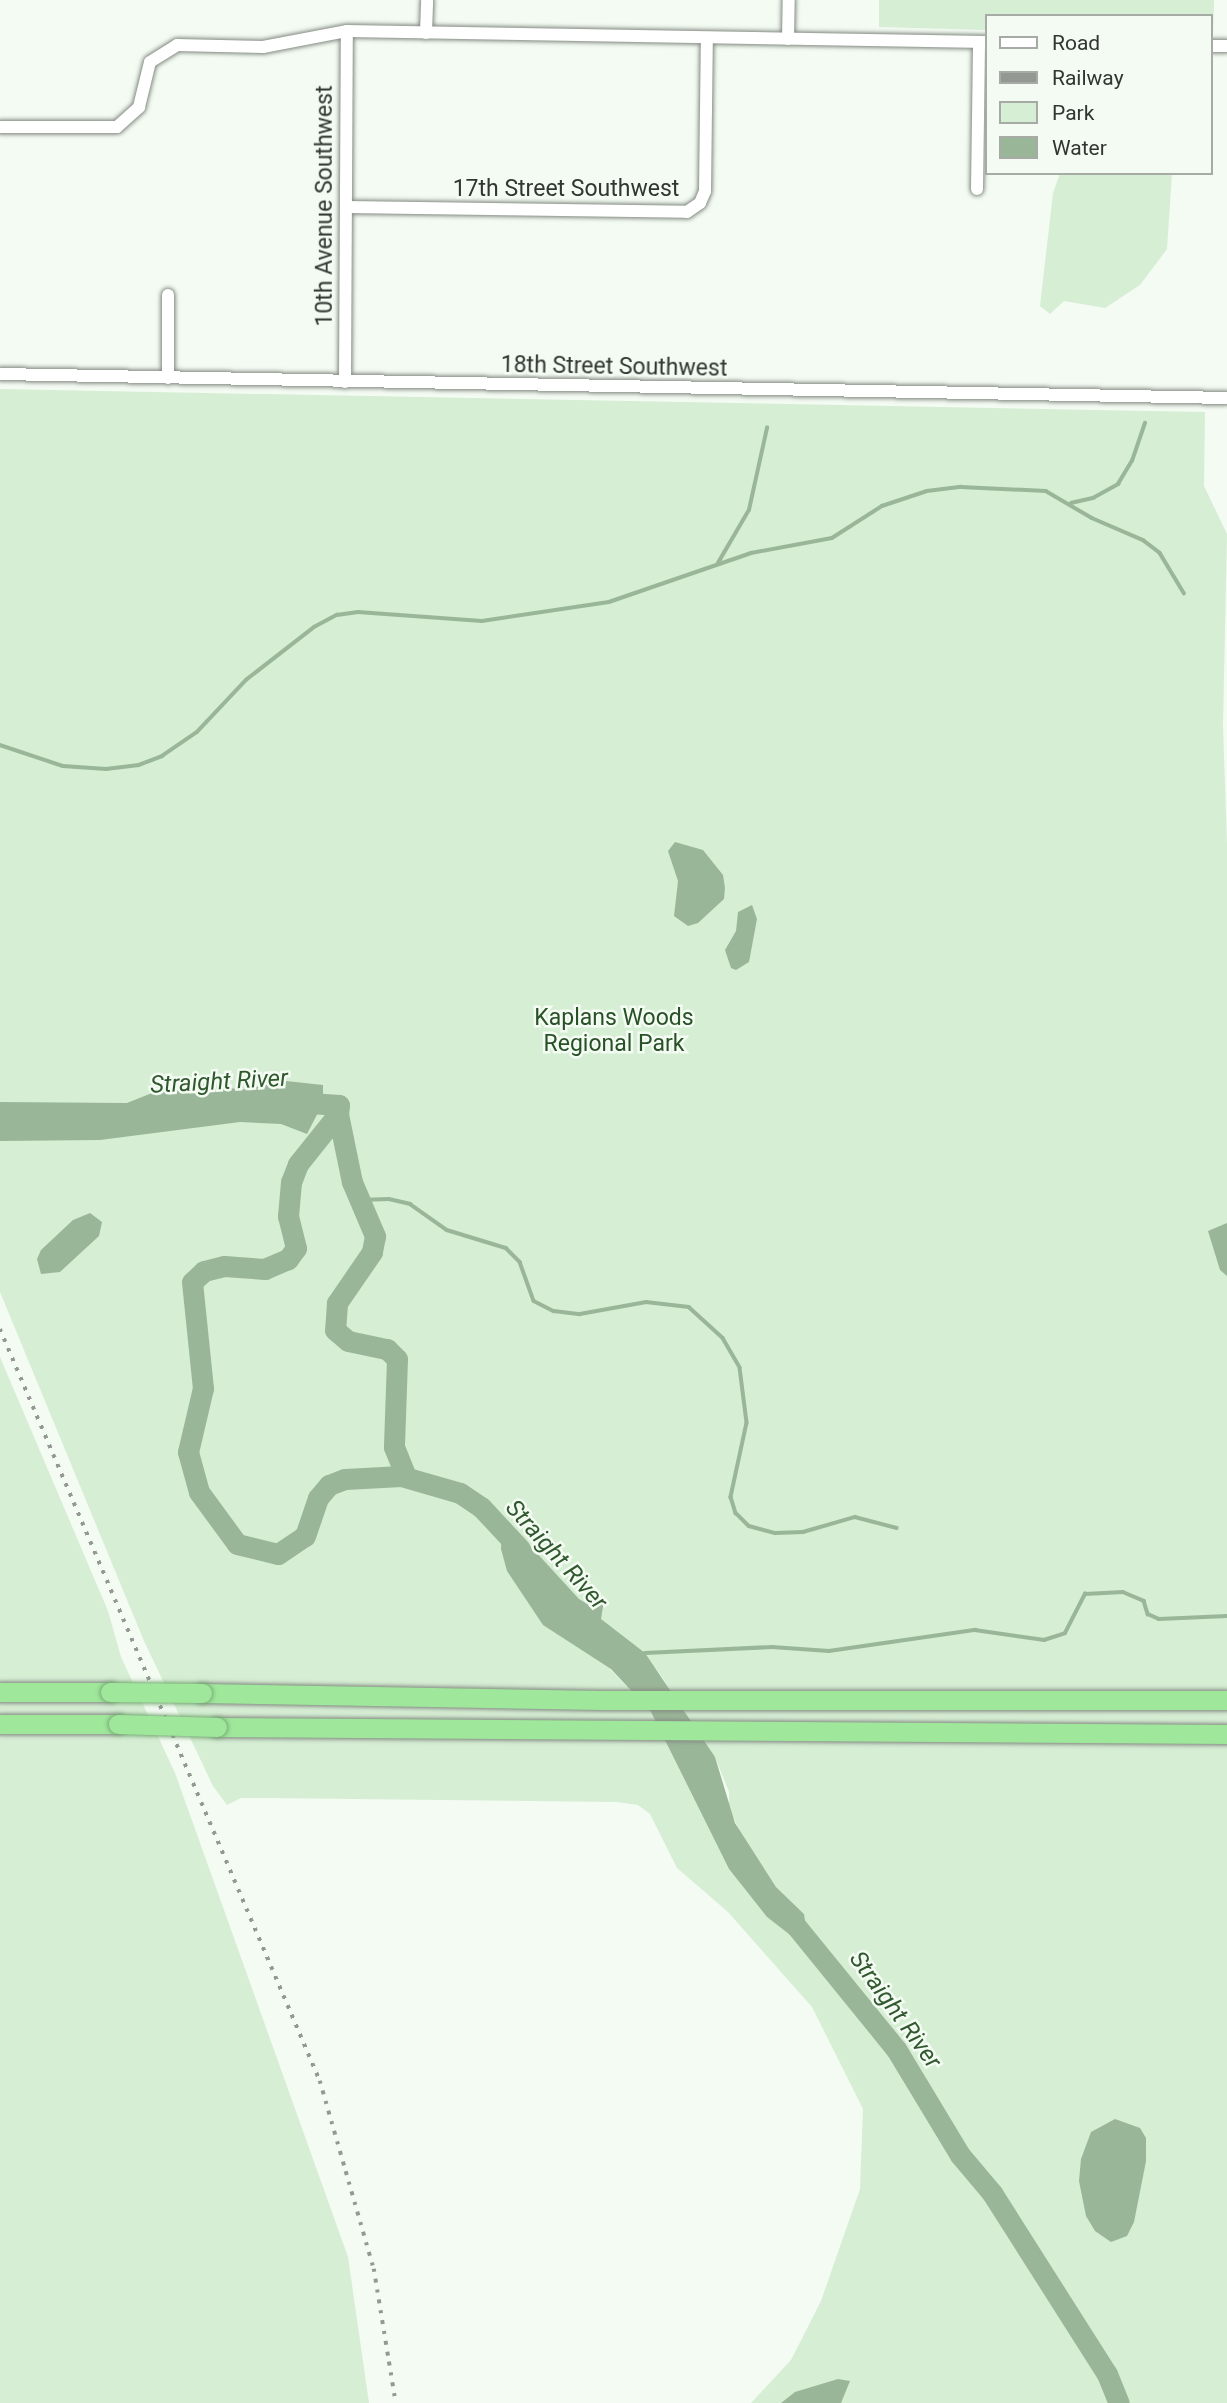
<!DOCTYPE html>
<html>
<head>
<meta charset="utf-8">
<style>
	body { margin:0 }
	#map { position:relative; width:1227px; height:2403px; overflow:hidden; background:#f3fbf2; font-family:Roboto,sans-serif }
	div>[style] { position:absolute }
	.green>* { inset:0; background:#d6eed4 }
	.water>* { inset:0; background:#9ab698 }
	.stream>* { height:3.5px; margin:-1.75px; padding:0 1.75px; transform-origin:1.75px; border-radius:1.75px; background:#9ab698 }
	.river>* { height:21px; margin:-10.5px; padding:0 10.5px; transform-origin:10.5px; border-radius:10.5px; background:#9ab698 }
	.roads { filter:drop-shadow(0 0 2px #848b83) drop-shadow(0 0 2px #848b83) }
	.minor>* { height:12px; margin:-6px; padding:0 6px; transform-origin:6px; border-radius:6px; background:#fff }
	.highway>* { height:19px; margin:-9.5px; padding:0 9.5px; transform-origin:9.5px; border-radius:9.5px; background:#9fe89b }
	.rail>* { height:3.5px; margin-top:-1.75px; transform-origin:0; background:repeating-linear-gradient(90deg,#939992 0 3.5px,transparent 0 10.5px) }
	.bridges { filter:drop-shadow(0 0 2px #79aa76) drop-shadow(0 0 2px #79aa76) }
	.highway-bridge>* { height:19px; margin:-9.5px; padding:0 9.5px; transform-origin:9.5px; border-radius:9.5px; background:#9fe89b }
	span { translate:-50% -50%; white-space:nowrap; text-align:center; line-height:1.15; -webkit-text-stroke:5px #f3fbf2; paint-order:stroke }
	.street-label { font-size:23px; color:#323632 }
	.park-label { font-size:23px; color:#295127 }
	.water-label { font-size:24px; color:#30582e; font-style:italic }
	.legend { position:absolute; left:985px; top:14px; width:228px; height:161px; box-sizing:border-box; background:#f3fbf2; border:2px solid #a6aca5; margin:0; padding:9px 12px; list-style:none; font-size:21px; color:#323632 }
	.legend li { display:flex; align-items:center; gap:14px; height:35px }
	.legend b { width:35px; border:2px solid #a6aca5 }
</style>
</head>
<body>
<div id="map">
	<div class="green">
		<div style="clip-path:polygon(879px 0,1214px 0,1213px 36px,1211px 16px,987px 16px,987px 30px,879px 27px)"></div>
		<div style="clip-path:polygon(1060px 173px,1172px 173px,1167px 249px,1140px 285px,1105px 308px,1064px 301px,1050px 314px,1040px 306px,1053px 193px)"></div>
		<div style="clip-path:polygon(evenodd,0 389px,1205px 412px,1204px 486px,1227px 534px,1223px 725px,1227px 844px,1227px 2403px,751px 2403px,791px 2360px,821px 2301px,860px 2189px,863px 2109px,812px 2007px,728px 1912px,677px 1868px,650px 1814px,638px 1805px,617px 1802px,266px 1798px,241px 1798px,227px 1805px,213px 1786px,144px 1641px,0 1292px,0 389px,610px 1669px,656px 1669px,664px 1680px,690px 1725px,715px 1757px,729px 1792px,729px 1808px,742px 1836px,776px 1887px,804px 1914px,794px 1938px,767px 1917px,729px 1869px,651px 1712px,610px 1669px)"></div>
		<div style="clip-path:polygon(0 1357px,108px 1611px,121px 1657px,175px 1773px,348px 2257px,369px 2403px,0 2403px)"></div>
	</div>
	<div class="water">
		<div style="clip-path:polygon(675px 842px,703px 850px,723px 875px,725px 888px,724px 899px,698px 923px,688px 926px,674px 916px,678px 881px,668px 851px)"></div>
		<div style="clip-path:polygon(752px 905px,757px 919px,749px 962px,736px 970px,731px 968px,725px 950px,736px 931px,738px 912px)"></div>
		<div style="clip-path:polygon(286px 1081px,323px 1085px,323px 1103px,307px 1134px,281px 1124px,240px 1122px,100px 1140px,0 1141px,0 1102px,127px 1103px,157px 1091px,185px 1090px,209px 1083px,240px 1090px)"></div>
		<div style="clip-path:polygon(90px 1213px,102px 1222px,99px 1236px,60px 1272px,41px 1274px,37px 1259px,41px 1250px,73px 1220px)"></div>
		<div style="clip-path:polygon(1227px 1223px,1227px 1276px,1220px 1270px,1208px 1231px)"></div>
		<div style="clip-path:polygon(502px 1528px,524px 1539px,579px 1599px,589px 1605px,604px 1600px,601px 1619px,645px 1653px,715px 1757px,735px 1823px,776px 1887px,804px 1914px,808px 1942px,794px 1938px,767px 1917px,729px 1869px,651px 1712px,611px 1669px,543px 1625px,507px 1571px,501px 1549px)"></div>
		<div style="clip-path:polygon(1115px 2119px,1140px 2128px,1146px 2138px,1146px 2161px,1134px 2222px,1127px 2236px,1111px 2242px,1095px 2231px,1086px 2216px,1079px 2181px,1081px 2159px,1091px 2132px)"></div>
		<div style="clip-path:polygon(838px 2379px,850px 2381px,841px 2403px,781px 2403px,795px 2392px)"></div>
	</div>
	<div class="stream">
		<div style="left:1071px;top:503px;width:23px;rotate:-13deg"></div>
		<div style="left:1093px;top:498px;width:29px;rotate:-29deg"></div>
		<div style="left:1118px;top:484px;width:27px;rotate:-59deg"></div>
		<div style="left:1132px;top:461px;width:40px;rotate:-71.1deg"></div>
		<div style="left:718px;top:563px;width:61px;rotate:-59.7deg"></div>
		<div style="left:749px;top:510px;width:84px;rotate:-77.6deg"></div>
		<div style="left:0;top:745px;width:66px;rotate:18.4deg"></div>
		<div style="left:63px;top:766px;width:43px;rotate:4deg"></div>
		<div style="left:106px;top:769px;width:33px;rotate:-7deg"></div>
		<div style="left:139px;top:765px;width:25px;rotate:-21deg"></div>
		<div style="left:162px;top:756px;width:42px;rotate:-34.4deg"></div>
		<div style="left:197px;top:732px;width:71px;rotate:-46.7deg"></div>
		<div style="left:246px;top:680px;width:86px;rotate:-37.9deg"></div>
		<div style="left:314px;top:627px;width:26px;rotate:-28deg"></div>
		<div style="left:337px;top:615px;width:21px;rotate:-8deg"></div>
		<div style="left:358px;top:612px;width:124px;rotate:4.2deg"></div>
		<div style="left:482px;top:621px;width:128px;rotate:-8.5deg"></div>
		<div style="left:609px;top:602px;width:150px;rotate:-19deg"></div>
		<div style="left:751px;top:553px;width:82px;rotate:-10.5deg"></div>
		<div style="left:832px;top:538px;width:59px;rotate:-32.6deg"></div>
		<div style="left:882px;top:506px;width:47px;rotate:-18.4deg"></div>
		<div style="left:927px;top:491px;width:34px;rotate:-7deg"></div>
		<div style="left:961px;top:487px;width:85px;rotate:2.7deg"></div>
		<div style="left:1046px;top:491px;width:53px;rotate:30.4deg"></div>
		<div style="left:1092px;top:518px;width:56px;rotate:23.3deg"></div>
		<div style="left:1143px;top:540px;width:21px;rotate:37deg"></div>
		<div style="left:1160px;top:553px;width:47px;rotate:59deg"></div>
		<div style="left:360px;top:1200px;width:29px;rotate:-2deg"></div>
		<div style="left:389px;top:1199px;width:22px;rotate:13deg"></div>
		<div style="left:410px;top:1204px;width:45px;rotate:35.1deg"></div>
		<div style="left:447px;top:1230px;width:62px;rotate:17deg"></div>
		<div style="left:506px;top:1248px;width:20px;rotate:45deg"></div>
		<div style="left:520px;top:1262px;width:41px;rotate:70.3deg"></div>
		<div style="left:534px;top:1301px;width:22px;rotate:27deg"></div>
		<div style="left:554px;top:1311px;width:26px;rotate:7deg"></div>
		<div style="left:580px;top:1314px;width:67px;rotate:-10.3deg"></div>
		<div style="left:646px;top:1302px;width:43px;rotate:6.6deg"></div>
		<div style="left:689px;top:1307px;width:46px;rotate:42.4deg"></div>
		<div style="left:723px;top:1338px;width:34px;rotate:60deg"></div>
		<div style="left:740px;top:1368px;width:55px;rotate:82.7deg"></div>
		<div style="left:747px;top:1423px;width:76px;rotate:102.2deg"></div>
		<div style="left:731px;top:1497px;width:17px;rotate:73deg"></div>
		<div style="left:736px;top:1513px;width:18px;rotate:45deg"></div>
		<div style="left:749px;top:1526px;width:27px;rotate:15deg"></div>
		<div style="left:775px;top:1533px;width:28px;rotate:-2deg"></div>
		<div style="left:803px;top:1532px;width:54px;rotate:-16.1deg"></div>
		<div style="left:855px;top:1517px;width:43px;rotate:14.7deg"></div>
		<div style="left:645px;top:1653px;width:127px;rotate:-2.7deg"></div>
		<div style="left:772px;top:1647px;width:57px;rotate:4deg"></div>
		<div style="left:829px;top:1651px;width:148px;rotate:-8.2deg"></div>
		<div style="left:975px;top:1630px;width:70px;rotate:8.2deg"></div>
		<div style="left:1044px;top:1640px;width:22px;rotate:-18deg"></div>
		<div style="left:1065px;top:1633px;width:44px;rotate:-62.9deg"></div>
		<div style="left:1085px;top:1594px;width:38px;rotate:-3deg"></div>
		<div style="left:1123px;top:1592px;width:23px;rotate:23deg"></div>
		<div style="left:1144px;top:1601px;width:14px;rotate:73deg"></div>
		<div style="left:1148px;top:1614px;width:12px;rotate:24deg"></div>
		<div style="left:1159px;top:1619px;width:68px;rotate:-2.5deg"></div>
	</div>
	<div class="river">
		<div style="left:295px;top:1102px;width:44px;rotate:3.9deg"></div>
		<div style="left:339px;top:1105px;width:9px;rotate:96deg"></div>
		<div style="left:338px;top:1114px;width:64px;rotate:128.7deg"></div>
		<div style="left:298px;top:1164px;width:19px;rotate:111deg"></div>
		<div style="left:291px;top:1182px;width:34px;rotate:95deg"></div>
		<div style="left:288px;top:1216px;width:33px;rotate:76deg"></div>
		<div style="left:296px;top:1248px;width:14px;rotate:126deg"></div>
		<div style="left:288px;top:1259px;width:25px;rotate:157deg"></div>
		<div style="left:265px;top:1269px;width:41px;rotate:-175.8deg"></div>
		<div style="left:224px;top:1266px;width:21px;rotate:166deg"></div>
		<div style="left:204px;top:1271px;width:16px;rotate:137deg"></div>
		<div style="left:192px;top:1282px;width:107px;rotate:84.1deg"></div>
		<div style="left:203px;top:1388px;width:66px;rotate:103.2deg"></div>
		<div style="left:188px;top:1452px;width:41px;rotate:74.6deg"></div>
		<div style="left:199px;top:1492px;width:64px;rotate:53.8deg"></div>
		<div style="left:237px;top:1544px;width:42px;rotate:13.7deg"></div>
		<div style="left:278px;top:1554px;width:32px;rotate:-34deg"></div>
		<div style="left:305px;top:1536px;width:40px;rotate:-71.1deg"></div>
		<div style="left:318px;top:1498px;width:17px;rotate:-50deg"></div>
		<div style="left:329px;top:1485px;width:17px;rotate:-21deg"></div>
		<div style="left:345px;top:1479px;width:56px;rotate:-3.1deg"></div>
		<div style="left:401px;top:1476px;width:61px;rotate:16.1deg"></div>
		<div style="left:460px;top:1493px;width:25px;rotate:34deg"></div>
		<div style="left:481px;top:1507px;width:57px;rotate:47.1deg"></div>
		<div style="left:338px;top:1114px;width:69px;rotate:78.4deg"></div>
		<div style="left:352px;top:1182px;width:59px;rotate:66.9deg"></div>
		<div style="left:375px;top:1236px;width:16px;rotate:101deg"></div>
		<div style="left:372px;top:1252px;width:62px;rotate:124.5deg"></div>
		<div style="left:337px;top:1303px;width:27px;rotate:94deg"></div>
		<div style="left:335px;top:1330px;width:17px;rotate:40deg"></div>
		<div style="left:348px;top:1341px;width:40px;rotate:12deg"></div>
		<div style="left:387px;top:1349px;width:14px;rotate:45deg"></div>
		<div style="left:397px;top:1359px;width:88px;rotate:92deg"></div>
		<div style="left:394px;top:1447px;width:32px;rotate:68deg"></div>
		<div style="left:787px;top:1915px;width:173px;rotate:50.9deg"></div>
		<div style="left:896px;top:2049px;width:124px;rotate:58.9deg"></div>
		<div style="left:960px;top:2155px;width:50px;rotate:49.9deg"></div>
		<div style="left:992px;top:2193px;width:214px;rotate:57.6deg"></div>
		<div style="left:1107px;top:2374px;width:31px;rotate:68deg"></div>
	</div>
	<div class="roads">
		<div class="minor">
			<div style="left:426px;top:33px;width:33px;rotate:-88deg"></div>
			<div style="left:788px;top:39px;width:39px;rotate:-89deg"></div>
			<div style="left:1211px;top:46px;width:16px"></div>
			<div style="left:0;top:127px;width:117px"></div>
			<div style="left:117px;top:127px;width:30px;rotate:-42deg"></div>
			<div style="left:139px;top:107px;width:46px;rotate:-76.3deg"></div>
			<div style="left:150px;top:62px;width:32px;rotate:-32deg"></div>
			<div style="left:177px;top:45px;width:86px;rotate:1.3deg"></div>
			<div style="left:263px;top:47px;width:86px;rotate:-10.8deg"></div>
			<div style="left:347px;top:31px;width:640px;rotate:0.98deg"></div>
			<div style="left:977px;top:189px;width:147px;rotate:-89.2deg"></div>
			<div style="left:346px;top:207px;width:341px;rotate:0.8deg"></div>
			<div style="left:687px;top:212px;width:16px;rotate:-35deg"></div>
			<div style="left:700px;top:203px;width:13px;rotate:-67deg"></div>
			<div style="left:705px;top:191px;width:153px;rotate:-89.3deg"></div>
			<div style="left:0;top:374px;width:1227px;rotate:1.12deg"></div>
			<div style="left:168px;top:378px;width:83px;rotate:-90deg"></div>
			<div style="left:345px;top:382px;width:351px;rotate:-89.7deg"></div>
		</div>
		<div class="highway">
			<div style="left:0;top:1692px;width:110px"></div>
			<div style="left:202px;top:1693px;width:400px;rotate:1deg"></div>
			<div style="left:602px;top:1700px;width:625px"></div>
			<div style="left:0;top:1724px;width:118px"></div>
			<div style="left:217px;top:1727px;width:1010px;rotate:0.4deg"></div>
		</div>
	</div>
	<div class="rail">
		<div style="left:0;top:1329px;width:817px;rotate:66.95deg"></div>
		<div style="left:320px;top:2081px;width:196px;rotate:74deg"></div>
		<div style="left:374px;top:2269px;width:136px;rotate:80.7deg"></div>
	</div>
	<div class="bridges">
		<div class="highway-bridge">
			<div style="left:110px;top:1692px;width:92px;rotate:0.6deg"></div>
			<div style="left:118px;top:1724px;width:99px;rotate:1.7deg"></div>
		</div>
	</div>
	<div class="street-label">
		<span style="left:566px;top:189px">17th Street Southwest</span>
		<span style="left:325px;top:206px;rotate:-90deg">10th Avenue Southwest</span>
		<span style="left:614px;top:367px;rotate:1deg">18th Street Southwest</span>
	</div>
	<div class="park-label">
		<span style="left:614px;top:1031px">Kaplans Woods<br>Regional Park</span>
	</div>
	<div class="water-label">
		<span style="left:219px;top:1082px;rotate:-3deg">Straight River</span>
		<span style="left:556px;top:1555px;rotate:48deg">Straight River</span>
		<span style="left:895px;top:2010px;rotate:54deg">Straight River</span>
	</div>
	<ul class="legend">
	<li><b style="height:9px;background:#fff"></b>Road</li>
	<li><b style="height:9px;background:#939992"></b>Railway</li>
	<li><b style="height:19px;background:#d6eed4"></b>Park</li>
	<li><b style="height:19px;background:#9ab698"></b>Water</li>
	</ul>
</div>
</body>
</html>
